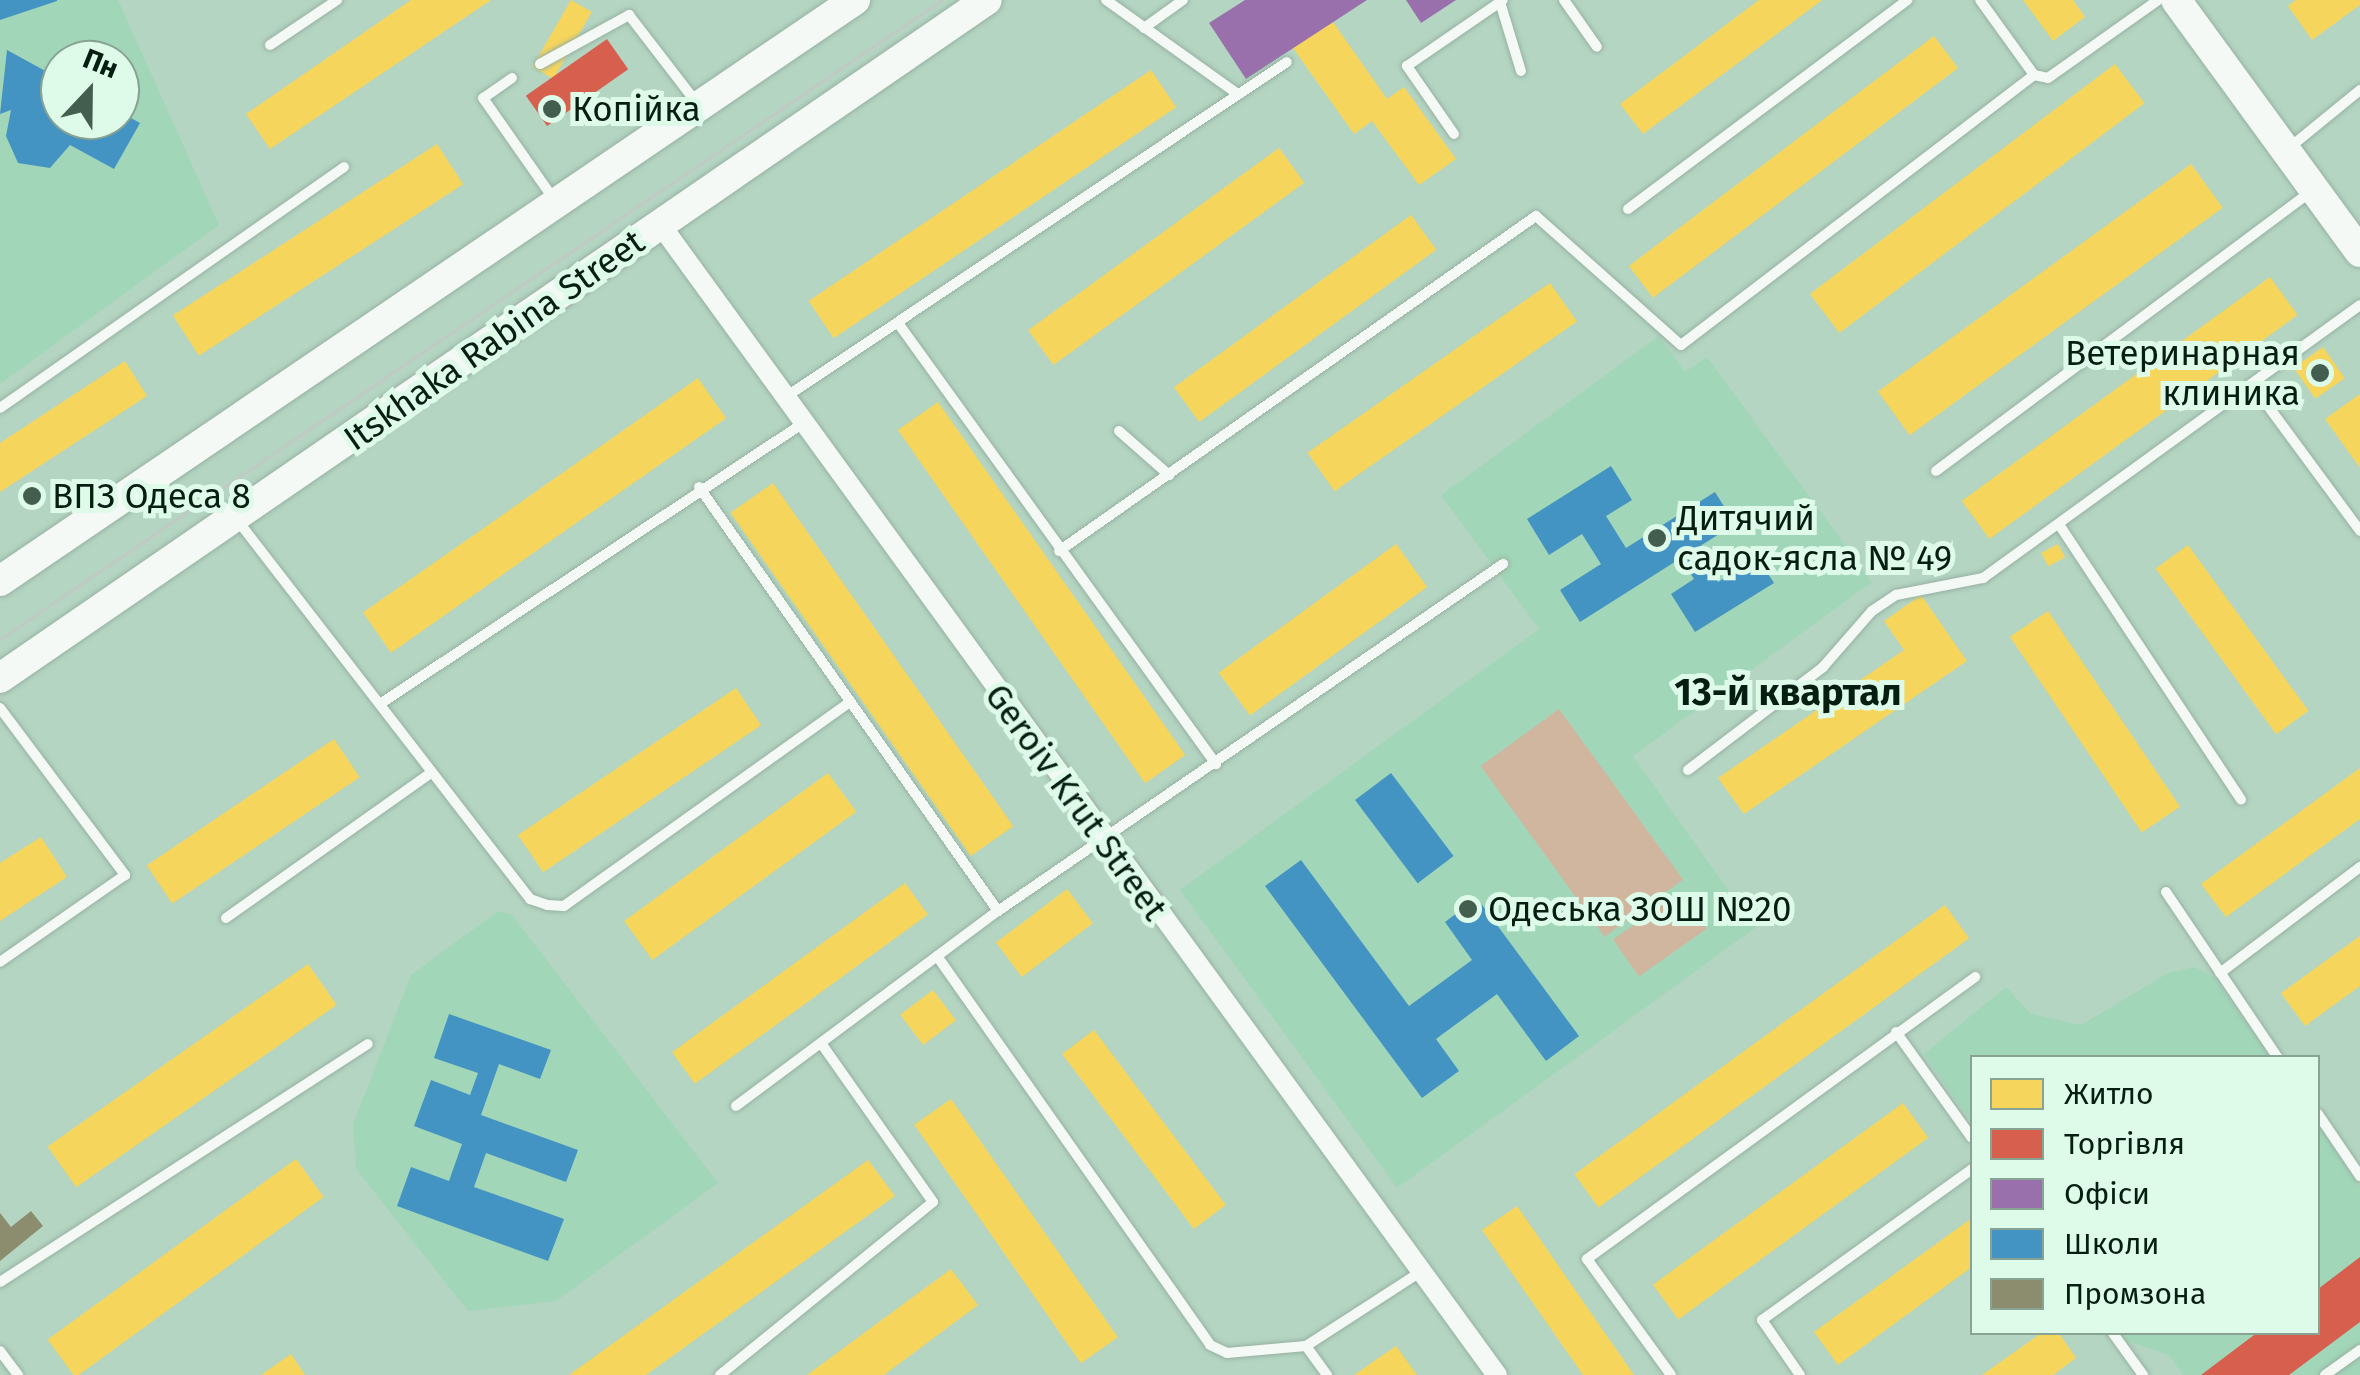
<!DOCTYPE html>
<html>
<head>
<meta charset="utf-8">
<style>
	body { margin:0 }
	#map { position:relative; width:2360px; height:1375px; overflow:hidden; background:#b4d5c2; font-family:"Fira Sans",sans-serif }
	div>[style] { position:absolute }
	.built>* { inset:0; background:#a2d6b9 }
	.green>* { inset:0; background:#d1b69f; transform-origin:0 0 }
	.homes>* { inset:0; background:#f6d55c; transform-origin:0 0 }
	.shops>* { inset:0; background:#d6604d; transform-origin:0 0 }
	.offices>* { inset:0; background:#9970ab }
	.schools>* { inset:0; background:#4393c3; transform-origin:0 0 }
	.industry>* { inset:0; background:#8c8c6e }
	.roads { filter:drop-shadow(0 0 2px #97b1a2) drop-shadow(0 0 2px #97b1a2) }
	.service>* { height:10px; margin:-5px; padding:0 5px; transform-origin:5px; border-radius:5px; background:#f4f9f6 }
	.minor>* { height:20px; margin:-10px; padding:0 10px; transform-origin:10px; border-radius:10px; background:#f4f9f6 }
	.secondary>* { height:30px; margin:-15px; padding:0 15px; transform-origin:15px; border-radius:15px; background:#f4f9f6 }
	.tram>* { height:2.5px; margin:-1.25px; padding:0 1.25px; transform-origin:1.25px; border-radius:1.25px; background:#c0cac5 }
	.dots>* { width:28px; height:28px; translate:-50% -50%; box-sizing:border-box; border:5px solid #defbea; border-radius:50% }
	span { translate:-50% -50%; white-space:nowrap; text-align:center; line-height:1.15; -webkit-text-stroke:10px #defbea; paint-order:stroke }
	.poi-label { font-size:35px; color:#061d11 }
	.left { translate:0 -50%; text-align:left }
	.right { translate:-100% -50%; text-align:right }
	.street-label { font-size:35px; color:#061d11 }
	.neighbourhood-label { font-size:38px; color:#061d11; font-weight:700 }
	.legend { position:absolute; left:1970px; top:1055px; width:350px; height:280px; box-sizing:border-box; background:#defbea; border:2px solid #88a293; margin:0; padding:12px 18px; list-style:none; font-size:30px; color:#061d11 }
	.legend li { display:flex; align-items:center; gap:20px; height:50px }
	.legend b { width:50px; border:2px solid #88a293 }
	.north { position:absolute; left:40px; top:40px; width:100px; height:100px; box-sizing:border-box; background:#defbea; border:2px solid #88a293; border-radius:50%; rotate:22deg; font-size:28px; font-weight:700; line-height:40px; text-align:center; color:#061d11 }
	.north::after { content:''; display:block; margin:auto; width:35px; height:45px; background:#435d4f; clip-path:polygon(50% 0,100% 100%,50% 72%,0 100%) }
</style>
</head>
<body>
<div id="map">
	<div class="built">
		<div style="clip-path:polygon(evenodd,0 0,118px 0,219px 225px,0 384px,0 0,60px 60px,120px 60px,120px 120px,60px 120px,60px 60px)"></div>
		<div style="clip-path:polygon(1659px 336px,1685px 372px,1707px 357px,1872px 582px,1633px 756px,1755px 928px,1397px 1188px,1180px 890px,1539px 629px,1441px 495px)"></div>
		<div style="clip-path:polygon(498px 911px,512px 915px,718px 1183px,556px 1301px,468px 1311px,356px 1169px,353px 1124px,411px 975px)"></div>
		<div style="clip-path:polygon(2194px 967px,2214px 977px,2270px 1057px,1972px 1058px,1972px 1123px,1924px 1054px,2006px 987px,2031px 1014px,2081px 1025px,2168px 973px)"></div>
		<div style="clip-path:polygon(2318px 1125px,2360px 1187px,2360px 1375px,2183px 1375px,2169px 1355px,2127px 1341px,2121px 1333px,2318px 1332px)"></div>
	</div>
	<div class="green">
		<div style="left:1559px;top:709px;width:211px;height:97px;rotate:54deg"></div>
		<div style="left:1681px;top:892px;width:45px;height:83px;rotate:55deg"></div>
	</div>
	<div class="homes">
		<div style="clip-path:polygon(411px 0,491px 0,270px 149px,246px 114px)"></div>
		<div style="left:571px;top:0;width:24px;height:77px;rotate:30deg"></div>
		<div style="clip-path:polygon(1759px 0,1822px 0,1643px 134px,1620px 104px)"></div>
		<div style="clip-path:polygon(2023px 0,2073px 0,2085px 17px,2053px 41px)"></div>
		<div style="clip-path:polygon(2296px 0,2360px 0,2360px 5px,2312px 40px,2288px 6px)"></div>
		<div style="clip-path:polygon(1333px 22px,1387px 99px,1404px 87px,1456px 159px,1419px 185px,1372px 121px,1354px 134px,1293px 48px)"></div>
		<div style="left:1934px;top:36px;width:40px;height:382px;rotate:53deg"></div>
		<div style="left:2115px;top:64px;width:49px;height:382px;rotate:53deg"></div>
		<div style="left:1151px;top:70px;width:45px;height:413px;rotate:56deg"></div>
		<div style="left:437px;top:144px;width:48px;height:315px;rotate:57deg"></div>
		<div style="left:1279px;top:148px;width:43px;height:310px;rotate:54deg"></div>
		<div style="left:2191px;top:164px;width:54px;height:387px;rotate:54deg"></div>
		<div style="left:1411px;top:215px;width:43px;height:293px;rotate:54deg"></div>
		<div style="left:2270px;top:277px;width:47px;height:381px;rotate:54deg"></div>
		<div style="left:1550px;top:283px;width:47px;height:296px;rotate:55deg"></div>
		<div style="left:2323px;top:347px;width:38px;height:36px;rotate:55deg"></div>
		<div style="clip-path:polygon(125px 361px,147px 396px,0 492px,0 443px)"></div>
		<div style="left:698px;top:378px;width:49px;height:409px;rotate:55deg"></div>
		<div style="clip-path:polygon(2360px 394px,2360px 468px,2325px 419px)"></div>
		<div style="left:938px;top:402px;width:431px;height:49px;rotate:55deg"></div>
		<div style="left:773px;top:483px;width:419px;height:52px;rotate:55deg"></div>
		<div style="left:1396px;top:544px;width:53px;height:219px;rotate:54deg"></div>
		<div style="left:2058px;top:544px;width:15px;height:19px;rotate:62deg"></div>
		<div style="left:2188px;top:545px;width:205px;height:40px;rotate:54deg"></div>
		<div style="clip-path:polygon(1921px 595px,1967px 661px,1744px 814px,1718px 778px,1904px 650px,1884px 621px)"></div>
		<div style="left:2048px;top:611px;width:236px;height:46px;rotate:56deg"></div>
		<div style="left:736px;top:688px;width:45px;height:263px;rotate:56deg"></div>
		<div style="left:334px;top:739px;width:46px;height:226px;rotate:56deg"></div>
		<div style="clip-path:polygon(2360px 768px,2360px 819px,2226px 917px,2201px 884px)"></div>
		<div style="left:828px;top:773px;width:48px;height:252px;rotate:54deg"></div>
		<div style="clip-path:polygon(41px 837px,67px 877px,0 921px,0 863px)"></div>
		<div style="left:905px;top:883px;width:39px;height:288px;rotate:54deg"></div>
		<div style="left:1067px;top:889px;width:43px;height:89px;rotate:53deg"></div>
		<div style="left:1945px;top:905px;width:41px;height:458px;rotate:54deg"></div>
		<div style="clip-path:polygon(2360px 936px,2360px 986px,2305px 1026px,2281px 993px)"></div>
		<div style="left:308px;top:964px;width:50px;height:318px;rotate:55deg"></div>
		<div style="left:933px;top:990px;width:38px;height:41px;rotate:53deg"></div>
		<div style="left:1094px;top:1030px;width:219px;height:40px;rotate:53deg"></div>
		<div style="left:951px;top:1099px;width:291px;height:45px;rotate:55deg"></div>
		<div style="left:1903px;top:1103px;width:43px;height:309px;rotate:54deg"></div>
		<div style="left:296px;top:1159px;width:47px;height:307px;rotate:54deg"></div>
		<div style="clip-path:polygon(868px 1160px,895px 1196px,646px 1375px,569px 1375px)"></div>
		<div style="clip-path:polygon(1517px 1206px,1634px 1375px,1583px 1375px,1482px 1230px)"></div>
		<div style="clip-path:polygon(1972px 1218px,1972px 1267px,1838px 1365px,1814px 1332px)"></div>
		<div style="clip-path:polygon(951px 1269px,978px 1305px,884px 1375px,807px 1375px)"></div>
		<div style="clip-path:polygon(2043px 1332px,2058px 1332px,2076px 1358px,2053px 1375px,1982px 1375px)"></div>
		<div style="clip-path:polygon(1396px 1346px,1417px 1375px,1354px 1375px)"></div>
		<div style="clip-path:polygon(291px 1354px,305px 1375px,261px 1375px)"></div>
	</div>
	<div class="shops">
		<div style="left:607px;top:39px;width:37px;height:99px;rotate:55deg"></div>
		<div style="clip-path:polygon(2360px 1257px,2360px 1322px,2289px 1375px,2201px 1375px,2258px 1332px,2318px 1332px,2318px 1289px)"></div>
	</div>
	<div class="offices">
		<div style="clip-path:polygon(1245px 0,1367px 0,1246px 79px,1209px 23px)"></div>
		<div style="clip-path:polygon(1406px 0,1456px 0,1421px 23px)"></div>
	</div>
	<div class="schools">
		<div style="clip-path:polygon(0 0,57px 0,57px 1px,0 20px)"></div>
		<div style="clip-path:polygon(7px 50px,60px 79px,60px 120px,120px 120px,120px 112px,140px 123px,114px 169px,70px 145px,50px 168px,18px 163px,6px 136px,11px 110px,0 114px)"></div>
		<div style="clip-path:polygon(1611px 466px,1632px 500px,1606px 516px,1626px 548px,1715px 492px,1735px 524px,1697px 548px,1718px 582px,1757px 557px,1774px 583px,1695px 632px,1671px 594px,1694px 579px,1681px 558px,1580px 622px,1560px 590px,1601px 564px,1582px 534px,1549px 555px,1527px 519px)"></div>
		<div style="left:1391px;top:773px;width:104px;height:45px;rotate:53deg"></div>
		<div style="clip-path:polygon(1301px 860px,1409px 1006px,1472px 960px,1445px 922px,1477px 898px,1579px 1036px,1546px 1061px,1497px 994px,1436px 1039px,1459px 1071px,1422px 1098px,1265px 886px)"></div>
		<div style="clip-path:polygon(449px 1014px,551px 1050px,540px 1079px,499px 1064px,481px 1115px,578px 1150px,566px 1182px,486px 1153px,474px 1187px,564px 1219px,548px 1261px,397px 1206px,411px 1167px,449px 1181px,462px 1144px,414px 1126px,431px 1080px,470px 1095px,478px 1073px,434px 1058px)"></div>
	</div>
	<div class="industry">
		<div style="clip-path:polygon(31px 1211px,43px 1226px,0 1261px,0 1213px,11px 1227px)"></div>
	</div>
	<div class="roads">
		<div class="service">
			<div style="left:1106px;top:0;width:162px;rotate:35.5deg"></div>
			<div style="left:1564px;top:0;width:57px;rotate:54.9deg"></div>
			<div style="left:1980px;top:0;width:92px;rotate:54.2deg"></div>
			<div style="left:1500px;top:2px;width:72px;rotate:73.1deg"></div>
			<div style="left:1144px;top:28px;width:48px;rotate:-35.7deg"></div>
			<div style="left:270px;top:45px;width:81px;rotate:-33.9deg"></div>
			<div style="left:540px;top:64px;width:102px;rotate:-28.8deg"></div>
			<div style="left:629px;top:15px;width:110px;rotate:52.4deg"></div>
			<div style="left:512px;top:78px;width:35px;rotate:145deg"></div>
			<div style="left:483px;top:98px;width:122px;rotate:55deg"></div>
			<div style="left:1454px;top:134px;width:83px;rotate:-124.7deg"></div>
			<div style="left:1407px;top:66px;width:116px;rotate:-34.5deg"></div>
			<div style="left:2289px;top:148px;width:92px;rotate:-39.2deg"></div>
			<div style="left:1628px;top:209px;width:349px;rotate:-36.8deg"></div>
			<div style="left:898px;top:323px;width:544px;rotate:54.21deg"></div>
			<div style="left:2254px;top:387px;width:179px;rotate:53.6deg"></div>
			<div style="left:787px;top:396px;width:601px;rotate:-33.74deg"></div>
			<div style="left:0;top:408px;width:420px;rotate:-35deg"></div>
			<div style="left:1119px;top:431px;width:67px;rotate:41.3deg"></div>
			<div style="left:1936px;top:471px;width:470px;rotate:-36.7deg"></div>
			<div style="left:699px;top:487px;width:519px;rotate:54.81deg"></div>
			<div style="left:998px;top:911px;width:613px;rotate:-34.49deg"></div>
			<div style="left:238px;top:521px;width:478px;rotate:52.3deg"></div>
			<div style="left:530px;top:899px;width:18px;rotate:19deg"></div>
			<div style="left:547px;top:905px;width:17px;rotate:3deg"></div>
			<div style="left:564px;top:906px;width:351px;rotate:-35.5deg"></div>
			<div style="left:2060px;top:526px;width:328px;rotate:56.5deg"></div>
			<div style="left:1059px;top:551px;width:583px;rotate:-35.08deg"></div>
			<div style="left:1536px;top:216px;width:194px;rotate:41.7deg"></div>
			<div style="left:1681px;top:345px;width:444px;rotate:-37.4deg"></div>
			<div style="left:2034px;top:75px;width:14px;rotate:12deg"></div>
			<div style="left:2048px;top:78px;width:135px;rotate:-35.3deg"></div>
			<div style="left:380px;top:704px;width:510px;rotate:-33.57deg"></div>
			<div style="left:0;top:708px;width:209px;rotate:53.2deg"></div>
			<div style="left:125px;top:875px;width:152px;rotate:145.2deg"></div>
			<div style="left:1688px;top:770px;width:170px;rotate:-37.3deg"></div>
			<div style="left:1823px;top:667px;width:74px;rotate:-48.8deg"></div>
			<div style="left:1872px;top:611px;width:29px;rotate:-34deg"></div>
			<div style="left:1896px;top:595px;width:89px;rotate:-11.1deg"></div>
			<div style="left:1983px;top:578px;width:465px;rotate:-35.9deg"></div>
			<div style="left:2166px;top:892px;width:200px;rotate:56deg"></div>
			<div style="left:226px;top:918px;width:252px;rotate:-35.3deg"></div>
			<div style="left:937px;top:956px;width:475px;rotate:54.9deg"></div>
			<div style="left:1210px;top:1345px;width:19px;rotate:25deg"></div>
			<div style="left:1227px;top:1353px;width:79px;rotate:-5.1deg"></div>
			<div style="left:1306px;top:1346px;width:142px;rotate:-32.9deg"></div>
			<div style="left:2220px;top:973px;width:176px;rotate:-37.1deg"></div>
			<div style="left:1896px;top:1032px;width:130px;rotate:54.4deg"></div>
			<div style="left:736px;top:1106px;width:327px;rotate:-36.7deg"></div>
			<div style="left:2318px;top:1114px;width:75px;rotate:55.9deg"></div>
			<div style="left:0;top:1282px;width:438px;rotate:-32.9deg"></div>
			<div style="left:2112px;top:1332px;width:53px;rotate:54.2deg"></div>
			<div style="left:1306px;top:1346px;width:36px;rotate:54deg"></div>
			<div style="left:0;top:1351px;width:30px;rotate:53deg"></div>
			<div style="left:720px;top:1375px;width:274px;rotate:-39.1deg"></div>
			<div style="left:933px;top:1202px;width:194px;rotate:-125.2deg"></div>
			<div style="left:1671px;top:1375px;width:143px;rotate:-125.9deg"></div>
			<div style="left:1587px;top:1259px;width:480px;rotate:-36deg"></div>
			<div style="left:1800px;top:1375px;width:67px;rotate:-124.6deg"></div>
			<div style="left:1762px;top:1320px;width:259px;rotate:-35.7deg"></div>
			<div style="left:2325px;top:1375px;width:43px;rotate:-35.5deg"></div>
		</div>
		<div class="minor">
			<div style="left:660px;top:224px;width:1423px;rotate:53.98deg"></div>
		</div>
		<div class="secondary">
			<div style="left:2176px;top:0;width:312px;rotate:53.9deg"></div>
			<div style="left:0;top:581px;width:1034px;rotate:-34.2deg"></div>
			<div style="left:0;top:678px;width:1197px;rotate:-34.49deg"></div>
		</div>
	</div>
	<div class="tram">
		<div style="left:0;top:639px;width:1138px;rotate:-34.15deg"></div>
	</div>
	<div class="dots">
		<div style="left:552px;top:109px;background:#435d4f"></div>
		<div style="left:2320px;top:373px;background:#435d4f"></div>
		<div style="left:32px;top:496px;background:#435d4f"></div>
		<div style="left:1657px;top:538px;background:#435d4f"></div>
		<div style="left:1468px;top:909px;background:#435d4f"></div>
	</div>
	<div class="poi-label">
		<span class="left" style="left:572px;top:109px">Копійка</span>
		<span class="right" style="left:2300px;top:373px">Ветеринарная<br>клиника</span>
		<span class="left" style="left:52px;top:496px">ВПЗ Одеса 8</span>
		<span class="left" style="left:1677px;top:538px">Дитячий<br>садок-ясла № 49</span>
		<span class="left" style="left:1488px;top:909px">Одеська ЗОШ №20</span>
	</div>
	<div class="street-label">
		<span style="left:494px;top:340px;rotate:-35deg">Itskhaka Rabina Street</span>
		<span style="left:1076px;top:802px;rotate:54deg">Geroiv Krut Street</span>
	</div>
	<div class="neighbourhood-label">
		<span style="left:1788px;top:693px">13-й квартал</span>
	</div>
	<ul class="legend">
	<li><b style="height:28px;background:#f6d55c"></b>Житло</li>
	<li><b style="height:28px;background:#d6604d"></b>Торгівля</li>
	<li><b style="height:28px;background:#9970ab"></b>Офіси</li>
	<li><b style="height:28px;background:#4393c3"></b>Школи</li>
	<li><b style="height:28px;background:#8c8c6e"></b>Промзона</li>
	</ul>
	<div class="north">Пн</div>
</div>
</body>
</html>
